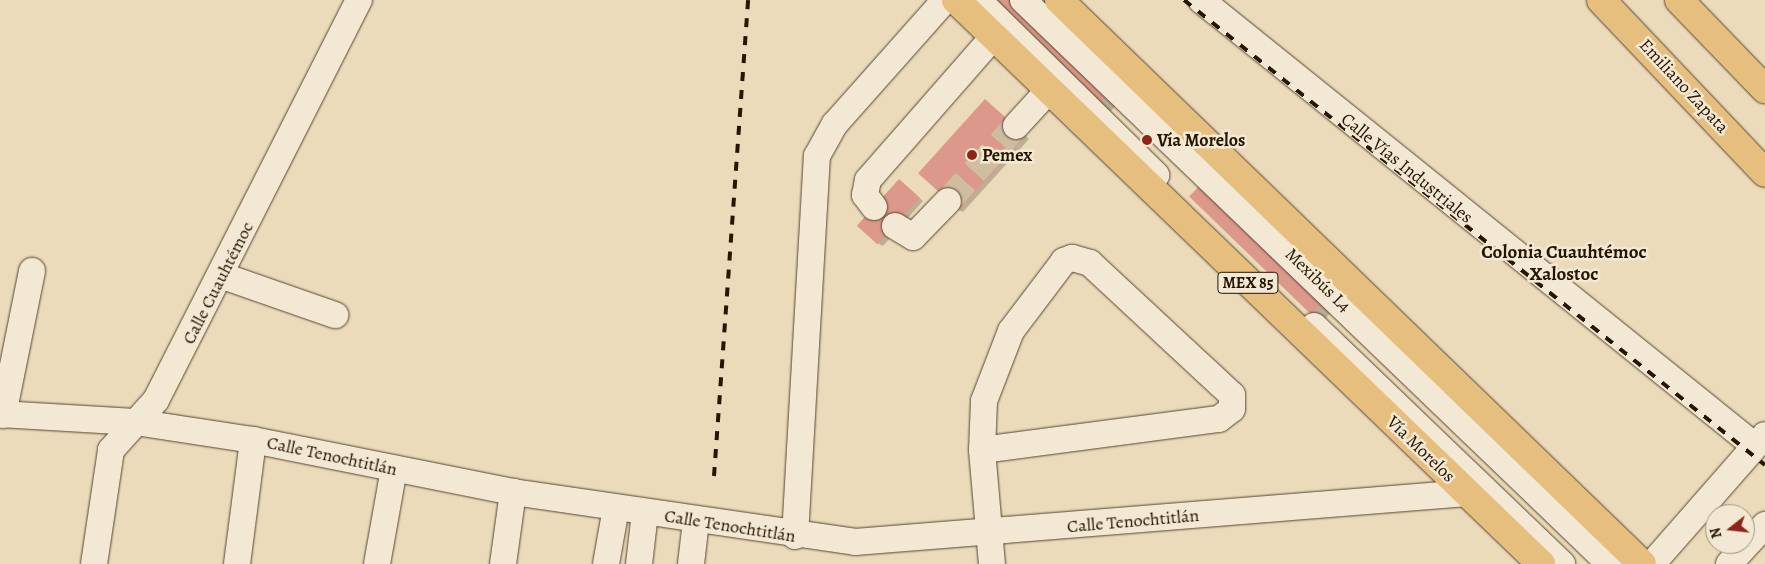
<!DOCTYPE html>
<html>
<head>
<meta charset="utf-8">
<style>
	body { margin:0 }
	#map { position:relative; width:1765px; height:564px; overflow:hidden; background:#ecdbbb; font-family:Alegreya,serif }
	div>[style] { position:absolute }
	.shadow>* { inset:0; background:#0003 }
	.building>* { inset:0; background:#dd988c; transform-origin:0 0 }
	.minor-tunnel>* { height:26px; margin-top:-13px; transform-origin:0; background:repeating-linear-gradient(90deg,#cebd9f 0 26px,transparent 0 39px) }
	.roads { filter:drop-shadow(0 0 1px #574630) drop-shadow(0 0 1px #574630) }
	.minor>* { height:26px; margin:-13px; padding:0 13px; transform-origin:13px; border-radius:13px; background:#f3e8d3 }
	.major>* { height:28px; margin:-14px; padding:0 14px; transform-origin:14px; border-radius:14px; background:#e6be7e }
	.rail>* { height:4px; margin-top:-2px; transform-origin:0; background:repeating-linear-gradient(90deg,#251501 0 9px,transparent 0 18px) }
	.dots>* { width:14px; height:14px; translate:-50% -50%; box-sizing:border-box; border:2px solid #f3e8d3; border-radius:50% }
	span { translate:-50% -50%; white-space:nowrap; text-align:center; line-height:1.15; -webkit-text-stroke:5px #f3e8d3; paint-order:stroke }
	.shield-label span { padding:1px 4px; background:#f3e8d3; border:1px solid; border-radius:4px; -webkit-text-stroke-width:0 }
	.shield-label { font-size:16px; color:#251501; font-weight:700 }
	.street-label { font-size:18px; color:#251501 }
	.poi-label { font-size:18px; color:#251501; font-weight:700 }
	.left { translate:0 -50%; text-align:left }
	.neighbourhood-label { font-size:19px; color:#251501; font-weight:700 }
	.north { position:absolute; left:1705px; top:504px; width:50px; height:50px; box-sizing:border-box; background:#f3e8d3; border:1px solid #a1947f; border-radius:50%; rotate:254deg; font-size:14px; font-weight:700; line-height:20px; text-align:center; color:#251501 }
	.north::after { content:''; display:block; margin:auto; width:18px; height:22px; background:#8f2418; clip-path:polygon(50% 0,100% 100%,50% 72%,0 100%) }
</style>
</head>
<body>
<div id="map">
	<div class="shadow">
		<div style="clip-path:polygon(987px 0,1123px 98px,1109px 113px)"></div>
		<div style="clip-path:polygon(985px 100px,1029px 139px,963px 212px,959px 210px)"></div>
		<div style="clip-path:polygon(903px 183px,923px 201px,883px 246px,879px 244px)"></div>
		<div style="clip-path:polygon(1216px 188px,1338px 305px,1324px 320px,1313px 313px)"></div>
	</div>
	<div class="building">
		<div style="clip-path:polygon(985px 0,1018px 0,1113px 91px,1097px 107px)"></div>
		<div style="left:985px;top:99px;width:55px;height:100px;rotate:42deg"></div>
		<div style="left:899px;top:179px;width:28px;height:63px;rotate:42deg"></div>
		<div style="left:1205px;top:180px;width:170px;height:23px;rotate:44deg"></div>
	</div>
	<div class="minor-tunnel">
		<div style="left:948px;top:201px;width:101px;rotate:-47.8deg"></div>
	</div>
	<div class="roads">
		<div class="minor">
			<div style="left:978px;top:0;width:250px;rotate:44.5deg"></div>
			<div style="left:1023px;top:0;width:814px;rotate:43.86deg"></div>
			<div style="left:1201px;top:0;width:711px;rotate:38.84deg"></div>
			<div style="left:1016px;top:126px;width:49px;rotate:-47.5deg"></div>
			<div style="left:874px;top:207px;width:15px;rotate:-127deg"></div>
			<div style="left:865px;top:195px;width:15px;rotate:-79deg"></div>
			<div style="left:868px;top:180px;width:190px;rotate:-48.8deg"></div>
			<div style="left:895px;top:226px;width:21px;rotate:31deg"></div>
			<div style="left:913px;top:237px;width:50px;rotate:-45.8deg"></div>
			<div style="left:223px;top:276px;width:119px;rotate:19.2deg"></div>
			<div style="left:1314px;top:326px;width:344px;rotate:43.8deg"></div>
			<div style="left:0;top:414px;width:135px;rotate:3.4deg"></div>
			<div style="left:135px;top:422px;width:119px;rotate:8.7deg"></div>
			<div style="left:253px;top:440px;width:265px;rotate:11.3deg"></div>
			<div style="left:513px;top:492px;width:346px;rotate:8.3deg"></div>
			<div style="left:855px;top:542px;width:614px;rotate:-4.58deg"></div>
			<div style="left:3px;top:415px;width:147px;rotate:-78.6deg"></div>
			<div style="left:982px;top:450px;width:239px;rotate:-7.5deg"></div>
			<div style="left:1219px;top:419px;width:16px;rotate:-38deg"></div>
			<div style="left:1232px;top:409px;width:14px;rotate:-90deg"></div>
			<div style="left:1232px;top:395px;width:194px;rotate:-137.1deg"></div>
			<div style="left:1090px;top:263px;width:19px;rotate:-164deg"></div>
			<div style="left:1072px;top:258px;width:9px;rotate:159deg"></div>
			<div style="left:1064px;top:261px;width:88px;rotate:127.1deg"></div>
			<div style="left:1011px;top:331px;width:75px;rotate:111.1deg"></div>
			<div style="left:984px;top:401px;width:49px;rotate:92.3deg"></div>
			<div style="left:982px;top:450px;width:114px;rotate:85deg"></div>
			<div style="left:795px;top:536px;width:381px;rotate:-86.7deg"></div>
			<div style="left:817px;top:156px;width:37px;rotate:-61deg"></div>
			<div style="left:835px;top:124px;width:166px;rotate:-48.4deg"></div>
			<div style="left:94px;top:564px;width:115px;rotate:-81.5deg"></div>
			<div style="left:111px;top:450px;width:67px;rotate:-48deg"></div>
			<div style="left:156px;top:400px;width:449px;rotate:-63.1deg"></div>
			<div style="left:237px;top:564px;width:125px;rotate:-82.6deg"></div>
			<div style="left:377px;top:564px;width:97px;rotate:-79.9deg"></div>
			<div style="left:503px;top:564px;width:73px;rotate:-82.1deg"></div>
			<div style="left:606px;top:564px;width:57px;rotate:-79.9deg"></div>
			<div style="left:639px;top:564px;width:51px;rotate:-83.3deg"></div>
			<div style="left:691px;top:564px;width:43px;rotate:-83.4deg"></div>
			<div style="left:1652px;top:564px;width:171px;rotate:-48.8deg"></div>
			<div style="left:1729px;top:564px;width:53px;rotate:-47.3deg"></div>
		</div>
		<div class="major">
			<div style="left:956px;top:0;width:813px;rotate:43.95deg"></div>
			<div style="left:1059px;top:0;width:811px;rotate:44.05deg"></div>
			<div style="left:1601px;top:0;width:238px;rotate:46.5deg"></div>
			<div style="left:1679px;top:0;width:124px;rotate:46deg"></div>
		</div>
	</div>
	<div class="rail">
		<div style="left:1184px;top:0;width:744px;rotate:38.67deg"></div>
		<div style="left:714px;top:476px;width:477px;rotate:-85.9deg"></div>
	</div>
	<div class="dots">
		<div style="left:1147px;top:140px;background:#8f2418"></div>
		<div style="left:972px;top:155px;background:#8f2418"></div>
	</div>
	<div class="shield-label">
		<span style="left:1248px;top:283px">MEX 85</span>
	</div>
	<div class="street-label">
		<span style="left:1684px;top:86px;rotate:47deg">Emiliano Zapata</span>
		<span style="left:1407px;top:168px;rotate:39deg">Calle Vías Industriales</span>
		<span style="left:1318px;top:280px;rotate:44deg">Mexibús L4</span>
		<span style="left:218px;top:283px;rotate:-63deg">Calle Cuauhtémoc</span>
		<span style="left:1421px;top:449px;rotate:44deg">Vía Morelos</span>
		<span style="left:332px;top:456px;rotate:12deg">Calle Tenochtitlán</span>
		<span style="left:1133px;top:521px;rotate:-5deg">Calle Tenochtitlán</span>
		<span style="left:730px;top:526px;rotate:9deg">Calle Tenochtitlán</span>
	</div>
	<div class="poi-label">
		<span class="left" style="left:1157px;top:140px">Vía Morelos</span>
		<span class="left" style="left:982px;top:155px">Pemex</span>
	</div>
	<div class="neighbourhood-label">
		<span style="left:1564px;top:264px">Colonia Cuauhtémoc<br>Xalostoc</span>
	</div>
	<div class="north">N</div>
</div>
</body>
</html>
